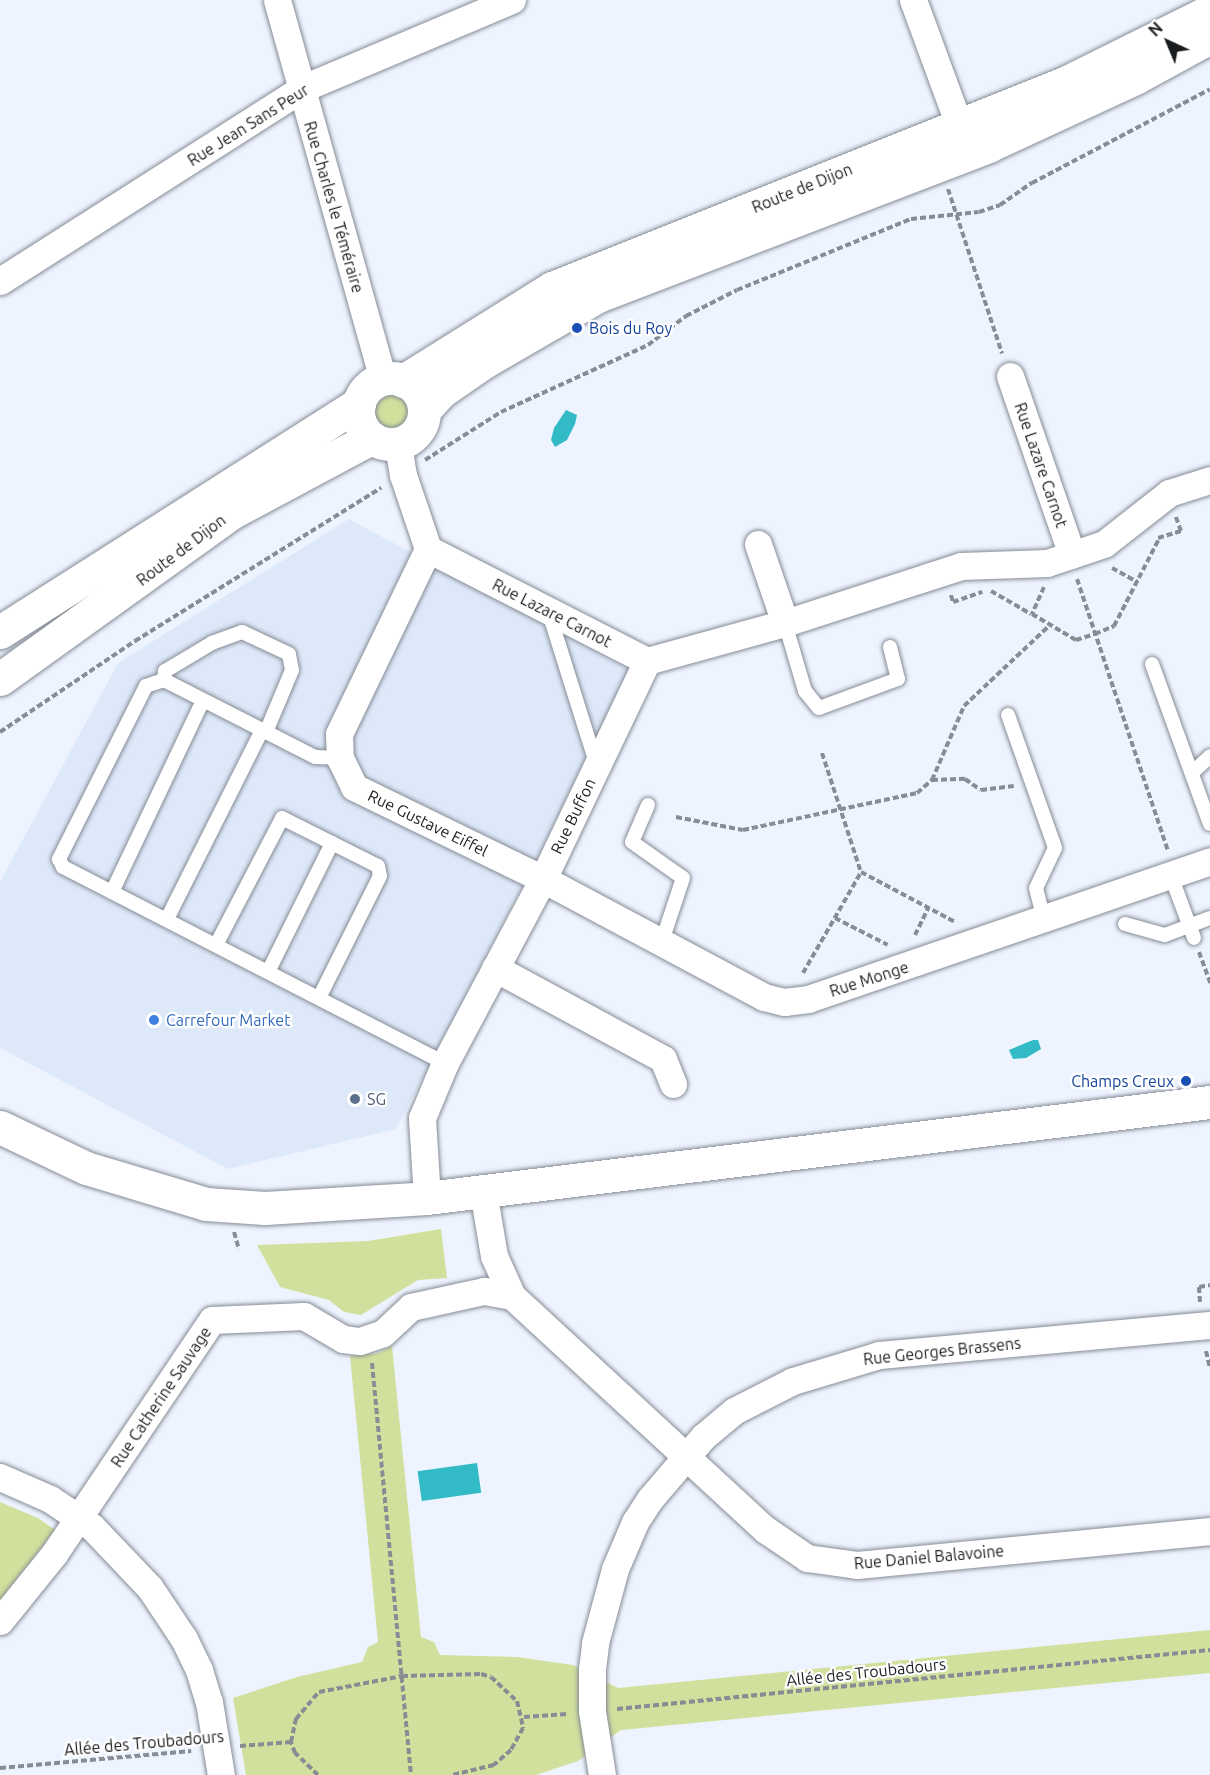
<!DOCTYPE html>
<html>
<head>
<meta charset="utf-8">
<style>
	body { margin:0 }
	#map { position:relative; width:1210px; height:1775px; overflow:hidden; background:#eef4ff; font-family:Ubuntu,sans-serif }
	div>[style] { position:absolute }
	.built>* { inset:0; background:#dde8f9 }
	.green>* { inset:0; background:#d2e09d }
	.round { border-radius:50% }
	.water>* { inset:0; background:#32bbc6; transform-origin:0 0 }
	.path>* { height:4px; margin-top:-2px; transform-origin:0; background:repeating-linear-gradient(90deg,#888d94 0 6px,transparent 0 9px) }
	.roads { filter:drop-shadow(0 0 2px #868c96) drop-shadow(0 0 2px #868c96) }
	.lane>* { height:14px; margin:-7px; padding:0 7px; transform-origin:7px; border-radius:7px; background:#fff }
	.street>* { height:27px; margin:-13.5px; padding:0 13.5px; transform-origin:13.5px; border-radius:13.5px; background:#fff }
	.secondary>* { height:33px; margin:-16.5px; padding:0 16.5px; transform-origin:16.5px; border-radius:16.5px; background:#fff }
	.secondary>.ring { margin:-16.5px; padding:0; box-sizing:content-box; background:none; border:33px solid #fff; border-radius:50% }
	.dots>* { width:16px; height:16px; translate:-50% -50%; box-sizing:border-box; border:3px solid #fff; border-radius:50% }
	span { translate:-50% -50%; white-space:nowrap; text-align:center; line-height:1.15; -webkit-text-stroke:4.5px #fff; paint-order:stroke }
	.street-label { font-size:16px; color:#1a1d20 }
	.transit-label { font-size:16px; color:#164399 }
	.left { translate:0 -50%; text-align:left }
	.right { translate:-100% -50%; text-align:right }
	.shop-label { font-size:16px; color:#366cbe }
	.service-label { font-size:16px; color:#4e5e75 }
	.north { position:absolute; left:1138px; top:12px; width:60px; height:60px; -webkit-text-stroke:4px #fff; paint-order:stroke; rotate:316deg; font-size:16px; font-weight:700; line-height:24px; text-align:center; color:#1a1d20 }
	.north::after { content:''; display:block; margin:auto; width:21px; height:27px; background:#1a1d20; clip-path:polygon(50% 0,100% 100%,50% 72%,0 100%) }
</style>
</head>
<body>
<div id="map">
	<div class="built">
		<div style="clip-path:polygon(349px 519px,633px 672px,396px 1129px,228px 1169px,0 1048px,0 882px,118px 663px)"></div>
	</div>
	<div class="green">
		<div class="round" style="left:369px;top:390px;width:42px;height:42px"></div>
		<div style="clip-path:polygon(441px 1229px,447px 1278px,418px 1280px,361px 1315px,344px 1312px,329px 1300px,280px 1287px,257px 1245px,368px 1241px)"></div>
		<div style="clip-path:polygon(392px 1346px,421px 1637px,434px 1642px,440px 1655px,517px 1657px,573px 1665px,618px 1688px,1210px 1630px,1210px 1673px,621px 1730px,578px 1761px,536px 1775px,246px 1775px,233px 1698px,297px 1677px,362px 1662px,368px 1647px,378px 1642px,350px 1356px,378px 1353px)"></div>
		<div style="clip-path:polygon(0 1502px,38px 1518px,55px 1530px,0 1601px)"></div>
	</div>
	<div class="water">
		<div style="clip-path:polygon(566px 410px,577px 415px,575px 424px,567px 440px,555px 447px,551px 440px,554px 428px)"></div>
		<div style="clip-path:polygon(1033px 1040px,1038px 1040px,1041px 1049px,1026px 1058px,1013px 1059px,1009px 1050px)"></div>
		<div style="left:477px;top:1463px;width:30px;height:60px;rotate:82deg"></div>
	</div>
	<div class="path">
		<div style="left:948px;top:189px;width:173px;rotate:71.8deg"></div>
		<div style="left:425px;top:460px;width:90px;rotate:-32.3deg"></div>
		<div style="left:501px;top:412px;width:162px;rotate:-24.5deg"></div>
		<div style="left:648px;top:345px;width:48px;rotate:-37.3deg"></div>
		<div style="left:686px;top:316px;width:57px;rotate:-27deg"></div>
		<div style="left:737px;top:290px;width:188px;rotate:-22.2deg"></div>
		<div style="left:911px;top:219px;width:68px;rotate:-5.9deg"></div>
		<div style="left:979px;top:212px;width:22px;rotate:-18deg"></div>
		<div style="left:1000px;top:205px;width:39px;rotate:-35deg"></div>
		<div style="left:1032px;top:183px;width:201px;rotate:-27.8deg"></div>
		<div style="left:1158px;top:538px;width:24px;rotate:-17deg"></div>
		<div style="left:1181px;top:531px;width:15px;rotate:-110deg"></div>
		<div style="left:1112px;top:568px;width:29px;rotate:29deg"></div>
		<div style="left:1077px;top:579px;width:287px;rotate:71.5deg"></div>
		<div style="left:1044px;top:587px;width:30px;rotate:114deg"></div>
		<div style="left:1032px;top:614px;width:51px;rotate:30.6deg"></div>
		<div style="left:1076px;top:640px;width:20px;rotate:-18deg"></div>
		<div style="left:1095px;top:634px;width:21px;rotate:-23deg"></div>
		<div style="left:1114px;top:626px;width:100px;rotate:-62.7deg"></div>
		<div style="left:991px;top:591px;width:46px;rotate:29.9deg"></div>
		<div style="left:951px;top:595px;width:7px;rotate:74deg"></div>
		<div style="left:953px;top:602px;width:31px;rotate:-19deg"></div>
		<div style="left:0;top:732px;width:163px;rotate:-34deg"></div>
		<div style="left:135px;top:641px;width:290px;rotate:-31.9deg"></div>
		<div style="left:822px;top:753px;width:125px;rotate:71.9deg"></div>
		<div style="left:932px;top:780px;width:33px;rotate:-2deg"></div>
		<div style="left:965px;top:779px;width:19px;rotate:35deg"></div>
		<div style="left:981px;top:790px;width:33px;rotate:-7deg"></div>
		<div style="left:676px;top:817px;width:68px;rotate:11deg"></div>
		<div style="left:743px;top:830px;width:178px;rotate:-12deg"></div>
		<div style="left:917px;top:793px;width:20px;rotate:-41deg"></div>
		<div style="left:932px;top:780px;width:81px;rotate:-66.6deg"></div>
		<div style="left:964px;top:706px;width:117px;rotate:-43.3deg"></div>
		<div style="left:835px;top:918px;width:59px;rotate:27deg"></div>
		<div style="left:915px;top:935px;width:30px;rotate:-64deg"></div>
		<div style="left:1199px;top:952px;width:33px;rotate:70deg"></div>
		<div style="left:803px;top:973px;width:116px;rotate:-60.1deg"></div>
		<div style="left:861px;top:872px;width:106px;rotate:28deg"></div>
		<div style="left:234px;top:1232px;width:18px;rotate:74deg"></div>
		<div style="left:1200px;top:1302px;width:15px;rotate:-94deg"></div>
		<div style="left:1199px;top:1287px;width:11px;rotate:-10deg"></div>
		<div style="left:1206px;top:1351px;width:17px;rotate:77deg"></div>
		<div style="left:372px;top:1363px;width:414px;rotate:84.6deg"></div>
		<div style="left:617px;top:1709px;width:596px;rotate:-5.68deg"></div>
		<div style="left:524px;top:1717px;width:43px;rotate:-4deg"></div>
		<div style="left:240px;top:1746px;width:51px;rotate:-4.5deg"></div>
		<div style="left:0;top:1768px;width:192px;rotate:-5.1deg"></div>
		<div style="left:318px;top:1775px;width:32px;rotate:-136deg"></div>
		<div style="left:295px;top:1753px;width:12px;rotate:-110deg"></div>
		<div style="left:291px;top:1742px;width:24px;rotate:-78deg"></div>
		<div style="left:296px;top:1719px;width:35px;rotate:-50deg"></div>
		<div style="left:319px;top:1692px;width:85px;rotate:-10.9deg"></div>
		<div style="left:402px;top:1676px;width:79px;rotate:-1.5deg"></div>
		<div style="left:481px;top:1674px;width:10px;rotate:17deg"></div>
		<div style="left:491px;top:1677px;width:35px;rotate:43deg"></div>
		<div style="left:517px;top:1701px;width:28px;rotate:77deg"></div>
		<div style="left:523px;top:1728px;width:25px;rotate:119deg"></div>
		<div style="left:511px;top:1750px;width:23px;rotate:139deg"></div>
		<div style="left:494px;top:1765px;width:43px;rotate:166.6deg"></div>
	</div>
	<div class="roads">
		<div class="lane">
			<div style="left:549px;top:613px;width:157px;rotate:72.6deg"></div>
			<div style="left:785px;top:623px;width:71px;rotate:73.6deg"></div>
			<div style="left:805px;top:691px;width:22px;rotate:51deg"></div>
			<div style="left:819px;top:708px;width:84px;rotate:-20.2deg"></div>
			<div style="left:898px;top:679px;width:33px;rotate:-104deg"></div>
			<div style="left:1152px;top:664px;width:170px;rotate:70.1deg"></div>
			<div style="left:164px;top:680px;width:19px;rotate:162deg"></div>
			<div style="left:146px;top:686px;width:194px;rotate:116.7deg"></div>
			<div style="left:59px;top:859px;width:9px;rotate:63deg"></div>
			<div style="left:63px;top:867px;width:429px;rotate:27.2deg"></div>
			<div style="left:1008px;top:715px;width:141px;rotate:70.5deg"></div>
			<div style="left:1055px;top:848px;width:44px;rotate:115.4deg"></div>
			<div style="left:1036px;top:888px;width:33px;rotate:76deg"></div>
			<div style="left:266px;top:732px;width:67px;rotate:-67.2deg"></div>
			<div style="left:292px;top:670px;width:16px;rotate:-101deg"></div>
			<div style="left:289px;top:654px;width:52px;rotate:-154.9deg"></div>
			<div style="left:242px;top:632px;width:32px;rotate:160deg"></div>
			<div style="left:212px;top:643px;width:55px;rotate:149.2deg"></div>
			<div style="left:165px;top:671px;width:9px;rotate:96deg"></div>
			<div style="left:164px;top:680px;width:169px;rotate:27deg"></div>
			<div style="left:315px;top:757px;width:25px;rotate:2deg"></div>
			<div style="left:1193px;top:772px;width:23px;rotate:-43deg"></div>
			<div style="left:648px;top:805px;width:40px;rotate:113.4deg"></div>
			<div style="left:632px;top:842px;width:62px;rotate:35.2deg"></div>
			<div style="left:683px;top:878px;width:70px;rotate:108.4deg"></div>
			<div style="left:1171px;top:876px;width:66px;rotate:69.6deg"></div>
			<div style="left:112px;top:892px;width:212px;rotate:-64.6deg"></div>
			<div style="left:167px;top:919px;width:212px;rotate:-63.3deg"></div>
			<div style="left:1125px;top:924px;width:41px;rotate:15.4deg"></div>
			<div style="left:1165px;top:935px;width:48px;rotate:-20.7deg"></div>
			<div style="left:216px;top:945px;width:143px;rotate:-62.5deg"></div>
			<div style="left:282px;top:818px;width:107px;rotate:26.6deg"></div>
			<div style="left:378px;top:866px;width:10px;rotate:79deg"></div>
			<div style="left:380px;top:876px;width:136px;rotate:116.6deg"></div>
			<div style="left:268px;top:972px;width:144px;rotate:-63.6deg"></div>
		</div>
		<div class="street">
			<div style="left:277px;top:0;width:394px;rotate:74.4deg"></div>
			<div style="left:913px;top:0;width:133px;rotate:69.8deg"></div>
			<div style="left:959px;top:125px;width:19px;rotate:126deg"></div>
			<div style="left:0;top:281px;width:357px;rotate:-32.5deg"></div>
			<div style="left:301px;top:89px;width:229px;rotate:-22.9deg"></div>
			<div style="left:1010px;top:376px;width:189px;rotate:70.9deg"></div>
			<div style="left:398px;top:444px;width:31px;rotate:81deg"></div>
			<div style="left:403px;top:475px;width:78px;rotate:71.3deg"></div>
			<div style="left:428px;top:549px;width:246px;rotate:27.1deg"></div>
			<div style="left:647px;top:661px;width:143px;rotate:-15.4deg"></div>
			<div style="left:785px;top:623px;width:185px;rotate:-17.9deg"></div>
			<div style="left:961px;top:566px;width:86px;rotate:-2deg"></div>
			<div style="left:1047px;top:563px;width:60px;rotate:-18.4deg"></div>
			<div style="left:1104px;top:544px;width:83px;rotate:-38.1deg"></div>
			<div style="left:1169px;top:493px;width:43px;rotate:-17.6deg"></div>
			<div style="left:758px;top:544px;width:83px;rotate:71.1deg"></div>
			<div style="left:428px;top:549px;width:205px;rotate:115.7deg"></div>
			<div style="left:339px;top:734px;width:24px;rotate:88deg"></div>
			<div style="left:340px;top:758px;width:32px;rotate:64deg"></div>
			<div style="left:354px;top:787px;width:210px;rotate:26deg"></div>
			<div style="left:543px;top:879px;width:251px;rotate:28.1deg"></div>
			<div style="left:764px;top:997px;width:21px;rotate:14deg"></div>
			<div style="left:784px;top:1002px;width:24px;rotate:-7deg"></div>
			<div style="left:808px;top:999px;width:425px;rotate:-18.9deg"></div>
			<div style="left:495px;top:968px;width:191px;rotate:28.4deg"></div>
			<div style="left:663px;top:1059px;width:27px;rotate:68deg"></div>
			<div style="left:483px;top:1191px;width:66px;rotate:80.4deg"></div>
			<div style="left:494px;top:1256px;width:44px;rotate:65.8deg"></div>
			<div style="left:427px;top:1198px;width:80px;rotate:-93.6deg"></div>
			<div style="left:422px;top:1118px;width:60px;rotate:-67.3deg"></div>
			<div style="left:445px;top:1063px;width:208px;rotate:-62deg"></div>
			<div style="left:543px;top:879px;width:242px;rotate:-64.5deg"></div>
			<div style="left:0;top:1477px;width:55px;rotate:23.7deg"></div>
			<div style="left:50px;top:1499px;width:50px;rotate:33.7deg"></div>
			<div style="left:92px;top:1527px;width:84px;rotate:46.4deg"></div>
			<div style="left:150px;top:1588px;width:61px;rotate:56.3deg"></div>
			<div style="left:184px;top:1639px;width:34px;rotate:64deg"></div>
			<div style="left:199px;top:1670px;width:34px;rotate:73deg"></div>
			<div style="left:209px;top:1702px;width:74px;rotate:80.7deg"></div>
			<div style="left:0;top:1621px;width:86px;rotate:-51.1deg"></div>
			<div style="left:54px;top:1554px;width:282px;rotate:-56deg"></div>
			<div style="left:212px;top:1320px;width:92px;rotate:-2.5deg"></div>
			<div style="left:304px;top:1316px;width:45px;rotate:30.5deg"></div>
			<div style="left:343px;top:1339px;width:17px;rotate:7deg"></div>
			<div style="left:360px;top:1341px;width:24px;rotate:-19deg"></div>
			<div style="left:383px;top:1333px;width:38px;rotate:-43deg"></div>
			<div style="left:411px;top:1307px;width:75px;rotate:-12.4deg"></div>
			<div style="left:484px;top:1291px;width:28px;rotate:10deg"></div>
			<div style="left:512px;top:1296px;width:345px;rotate:42.7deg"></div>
			<div style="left:766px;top:1530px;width:50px;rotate:34.3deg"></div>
			<div style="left:807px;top:1558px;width:50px;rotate:8deg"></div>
			<div style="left:857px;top:1565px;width:355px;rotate:-5.5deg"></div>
			<div style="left:602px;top:1775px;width:65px;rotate:-98.9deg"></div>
			<div style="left:592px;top:1711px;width:42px;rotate:-90deg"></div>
			<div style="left:592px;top:1669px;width:26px;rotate:-83deg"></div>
			<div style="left:595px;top:1643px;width:77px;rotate:-74.9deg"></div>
			<div style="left:615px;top:1569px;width:51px;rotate:-66.9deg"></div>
			<div style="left:635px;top:1522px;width:27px;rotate:-57deg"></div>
			<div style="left:650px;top:1499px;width:82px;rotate:-49.5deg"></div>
			<div style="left:703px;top:1437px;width:40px;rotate:-40deg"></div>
			<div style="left:734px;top:1411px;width:66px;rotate:-27deg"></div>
			<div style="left:793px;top:1381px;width:90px;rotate:-16.8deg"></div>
			<div style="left:879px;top:1355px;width:332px;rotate:-5.2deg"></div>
		</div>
		<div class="secondary">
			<div class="ring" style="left:358px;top:378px;width:33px;height:33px"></div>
			<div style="left:403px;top:381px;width:176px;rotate:-32deg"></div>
			<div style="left:552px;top:288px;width:555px;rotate:-21.8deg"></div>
			<div style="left:1067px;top:82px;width:160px;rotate:-26.4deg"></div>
			<div style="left:424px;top:410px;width:26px;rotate:-47deg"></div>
			<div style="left:442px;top:391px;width:51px;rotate:-34.6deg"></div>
			<div style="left:484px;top:362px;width:132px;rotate:-30.1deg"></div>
			<div style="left:598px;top:296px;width:418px;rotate:-21deg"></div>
			<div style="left:988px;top:146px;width:162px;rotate:-24.8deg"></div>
			<div style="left:1135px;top:78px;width:85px;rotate:-28.7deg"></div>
			<div style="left:0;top:632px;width:426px;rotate:-32.5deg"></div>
			<div style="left:0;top:679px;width:284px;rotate:-35.7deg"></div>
			<div style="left:231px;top:513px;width:159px;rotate:-28.2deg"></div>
			<div style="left:0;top:1127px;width:95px;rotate:25.5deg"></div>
			<div style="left:86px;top:1168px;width:125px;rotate:16.7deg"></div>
			<div style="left:206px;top:1204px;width:59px;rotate:3.9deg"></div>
			<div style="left:265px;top:1208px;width:162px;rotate:-3.5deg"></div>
			<div style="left:427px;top:1198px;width:789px;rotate:-6.99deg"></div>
		</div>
	</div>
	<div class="dots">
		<div style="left:577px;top:328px;background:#1a4fb4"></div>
		<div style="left:154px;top:1020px;background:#3f7fe0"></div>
		<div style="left:1186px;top:1081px;background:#1a4fb4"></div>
		<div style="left:355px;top:1099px;background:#5c6f8a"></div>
	</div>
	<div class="street-label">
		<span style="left:248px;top:125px;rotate:-32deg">Rue Jean Sans Peur</span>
		<span style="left:802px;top:188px;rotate:-22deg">Route de Dijon</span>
		<span style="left:334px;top:207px;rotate:74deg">Rue Charles le Téméraire</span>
		<span style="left:1041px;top:465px;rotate:71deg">Rue Lazare Carnot</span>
		<span style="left:181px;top:550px;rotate:-37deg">Route de Dijon</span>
		<span style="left:552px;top:613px;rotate:27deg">Rue Lazare Carnot</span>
		<span style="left:573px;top:816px;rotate:-64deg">Rue Buffon</span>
		<span style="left:428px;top:823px;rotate:26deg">Rue Gustave Eiffel</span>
		<span style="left:869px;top:979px;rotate:-18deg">Rue Monge</span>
		<span style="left:942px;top:1351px;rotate:-6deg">Rue Georges Brassens</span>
		<span style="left:161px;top:1397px;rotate:-56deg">Rue Catherine Sauvage</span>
		<span style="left:929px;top:1557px;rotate:-5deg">Rue Daniel Balavoine</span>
		<span style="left:866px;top:1672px;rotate:-6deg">Allée des Troubadours</span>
		<span style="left:144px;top:1743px;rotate:-5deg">Allée des Troubadours</span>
	</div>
	<div class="transit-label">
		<span class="left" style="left:589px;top:328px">Bois du Roy</span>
		<span class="right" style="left:1174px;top:1081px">Champs Creux</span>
	</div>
	<div class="shop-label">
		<span class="left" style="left:166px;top:1020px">Carrefour Market</span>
	</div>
	<div class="service-label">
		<span class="left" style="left:367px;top:1099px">SG</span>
	</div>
	<div class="north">N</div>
</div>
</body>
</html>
